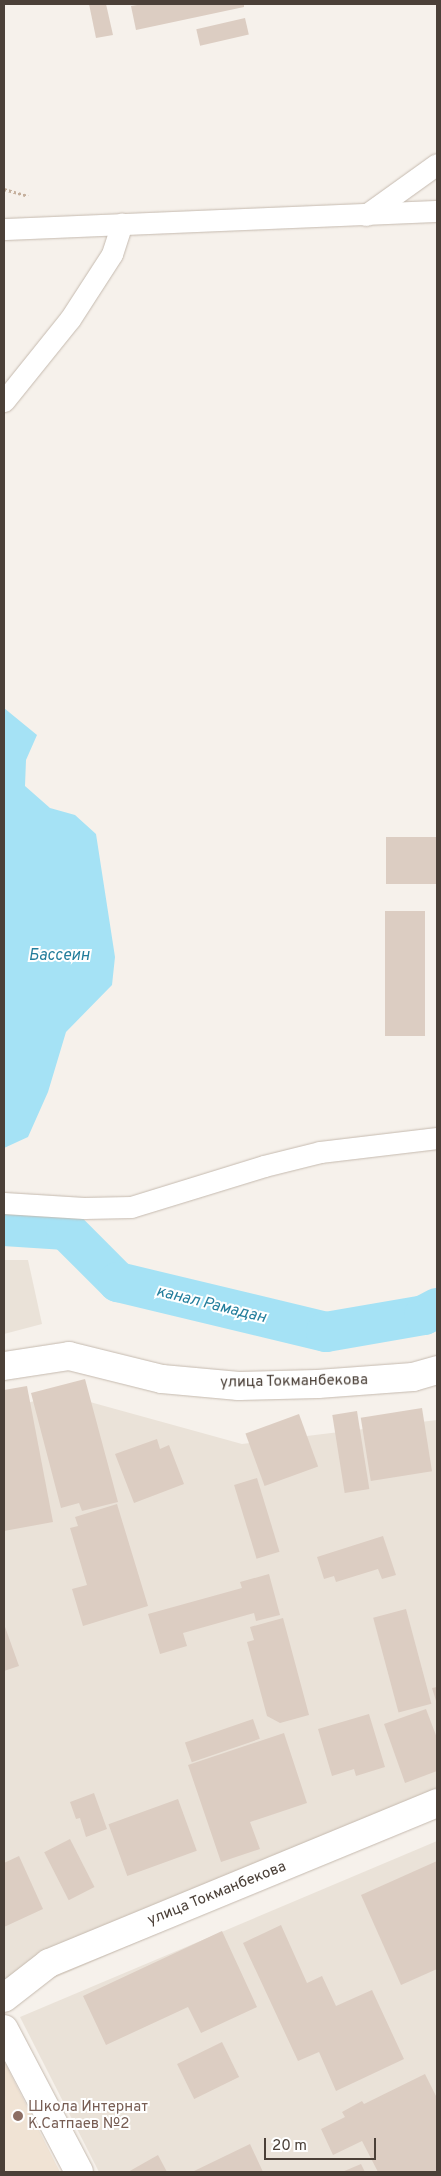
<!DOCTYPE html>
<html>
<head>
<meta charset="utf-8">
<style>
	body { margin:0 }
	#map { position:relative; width:441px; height:2176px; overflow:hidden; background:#f6f1eb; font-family:Overpass,sans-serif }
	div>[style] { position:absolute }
	.residential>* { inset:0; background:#eae2d8 }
	.education>* { inset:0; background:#f0e3d4 }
	.water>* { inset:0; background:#a5e2f5 }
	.canal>* { height:40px; margin:-20px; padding:0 20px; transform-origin:20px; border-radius:20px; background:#a5e2f5 }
	.building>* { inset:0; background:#dccdc2; transform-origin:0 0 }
	.path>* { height:3px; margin-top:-1.5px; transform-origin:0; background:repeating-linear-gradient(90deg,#c5b09d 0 2.5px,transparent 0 5px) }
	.roads { filter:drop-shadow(0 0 1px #c5baaf) drop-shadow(0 0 1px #c5baaf) }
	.service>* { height:21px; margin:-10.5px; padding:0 10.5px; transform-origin:10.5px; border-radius:10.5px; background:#fff }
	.minor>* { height:28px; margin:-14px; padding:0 14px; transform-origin:14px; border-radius:14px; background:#fff }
	.dots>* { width:14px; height:14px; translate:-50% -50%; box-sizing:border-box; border:2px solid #fff; border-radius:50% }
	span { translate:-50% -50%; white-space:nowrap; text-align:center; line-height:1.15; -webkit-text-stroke:4px #fff; paint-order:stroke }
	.street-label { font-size:15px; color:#4b4038 }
	.education-label { font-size:15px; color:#785e54 }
	.left { translate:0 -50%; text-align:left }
	.water-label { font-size:16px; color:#247e9c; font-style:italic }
	.frame { position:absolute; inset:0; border:5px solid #4b4038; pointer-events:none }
	.scale { position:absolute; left:264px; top:2138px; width:112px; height:22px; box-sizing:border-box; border:2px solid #4b4038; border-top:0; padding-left:6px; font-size:15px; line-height:18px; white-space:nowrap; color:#4b4038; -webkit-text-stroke:4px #fff; paint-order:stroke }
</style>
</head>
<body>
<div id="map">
	<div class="residential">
		<div style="clip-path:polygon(4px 1260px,28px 1260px,42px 1324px,4px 1334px)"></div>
		<div style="clip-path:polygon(61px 1394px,242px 1444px,437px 1420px,437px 1813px,8px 1998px,4px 1989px,4px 1409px)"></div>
		<div style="clip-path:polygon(437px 1841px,437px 2172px,99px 2172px,20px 2017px)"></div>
	</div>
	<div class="education">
		<div style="clip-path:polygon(4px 2061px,60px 2172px,4px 2172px)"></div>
	</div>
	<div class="water">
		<div style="clip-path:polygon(4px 708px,37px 735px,26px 760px,25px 786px,50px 808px,75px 815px,96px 834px,115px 957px,112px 985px,66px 1032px,48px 1092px,28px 1137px,4px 1148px)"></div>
	</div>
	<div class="canal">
		<div style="left:4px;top:1226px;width:62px;rotate:3.7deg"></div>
		<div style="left:66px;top:1230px;width:74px;rotate:45deg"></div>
		<div style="left:118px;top:1282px;width:214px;rotate:13.5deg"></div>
		<div style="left:326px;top:1332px;width:99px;rotate:-9.8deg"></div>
		<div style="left:424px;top:1315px;width:15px;rotate:-28deg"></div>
	</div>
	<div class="building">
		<div style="clip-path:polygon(89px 4px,106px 4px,113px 35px,96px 38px)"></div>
		<div style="clip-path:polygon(143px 4px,244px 4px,244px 7px,136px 30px,131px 6px)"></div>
		<div style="left:245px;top:18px;width:17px;height:50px;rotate:77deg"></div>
		<div style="left:437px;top:837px;width:47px;height:51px;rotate:90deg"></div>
		<div style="left:425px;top:911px;width:125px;height:40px;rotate:90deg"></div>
		<div style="clip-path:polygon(85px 1379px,118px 1502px,82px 1511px,79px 1503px,61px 1508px,31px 1393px)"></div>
		<div style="clip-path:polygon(27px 1386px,53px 1522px,4px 1531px,4px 1390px)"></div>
		<div style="left:422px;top:1408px;width:64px;height:62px;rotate:81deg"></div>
		<div style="left:357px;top:1411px;width:79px;height:25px;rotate:81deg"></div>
		<div style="left:299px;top:1414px;width:56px;height:57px;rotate:70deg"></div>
		<div style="clip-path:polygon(157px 1439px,160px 1449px,169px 1445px,184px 1484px,134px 1503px,115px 1454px)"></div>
		<div style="left:257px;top:1478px;width:77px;height:24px;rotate:73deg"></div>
		<div style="clip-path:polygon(117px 1504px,148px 1606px,83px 1626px,72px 1589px,87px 1585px,70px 1528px,78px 1526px,75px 1517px)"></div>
		<div style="clip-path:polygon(383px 1536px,396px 1575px,382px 1579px,378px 1569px,336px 1582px,334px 1576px,324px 1579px,317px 1557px)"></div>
		<div style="clip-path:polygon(269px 1574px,280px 1615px,256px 1621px,254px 1613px,183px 1633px,187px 1646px,160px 1654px,148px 1614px,242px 1588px,240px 1582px)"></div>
		<div style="left:406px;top:1609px;width:98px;height:34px;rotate:75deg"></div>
		<div style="clip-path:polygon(283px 1618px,309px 1715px,280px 1723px,267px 1716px,247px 1642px,254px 1640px,250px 1627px)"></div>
		<div style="clip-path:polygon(4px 1624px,19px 1666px,4px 1671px)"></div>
		<div style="clip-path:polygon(437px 1687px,437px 1704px,432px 1688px)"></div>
		<div style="clip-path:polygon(426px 1709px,437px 1738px,437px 1771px,405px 1783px,384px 1724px)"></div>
		<div style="clip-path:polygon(369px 1714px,385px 1767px,356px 1776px,354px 1769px,332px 1776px,318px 1729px)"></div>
		<div style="left:253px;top:1719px;width:21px;height:72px;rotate:71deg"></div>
		<div style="clip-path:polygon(284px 1733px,307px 1803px,250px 1822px,260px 1849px,221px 1862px,188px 1765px)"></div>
		<div style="clip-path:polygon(94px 1793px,107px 1829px,86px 1837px,80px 1818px,76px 1819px,70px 1802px)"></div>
		<div style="left:178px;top:1799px;width:55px;height:74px;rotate:70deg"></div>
		<div style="left:70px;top:1839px;width:54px;height:29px;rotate:63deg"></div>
		<div style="clip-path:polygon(19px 1856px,43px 1909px,4px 1927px,4px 1863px)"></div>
		<div style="clip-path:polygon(437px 1861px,437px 1969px,401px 1985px,361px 1895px)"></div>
		<div style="clip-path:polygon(281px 1925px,307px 1983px,322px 1976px,336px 2006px,372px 1990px,404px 2059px,336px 2091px,319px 2052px,298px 2061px,243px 1943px)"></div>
		<div style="clip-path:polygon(222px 1931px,257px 2007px,201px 2033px,188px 2007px,106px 2045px,83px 1996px)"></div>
		<div style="left:222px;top:2042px;width:39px;height:50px;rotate:64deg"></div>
		<div style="clip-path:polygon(425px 2074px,437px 2098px,437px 2172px,378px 2172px,362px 2141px,333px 2155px,321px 2129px,345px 2117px,342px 2112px,362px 2101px,364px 2104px)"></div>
		<div style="clip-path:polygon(250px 2144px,263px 2172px,192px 2172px)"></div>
		<div style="clip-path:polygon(158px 2155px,167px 2172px,128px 2172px)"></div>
		<div style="clip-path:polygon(361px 2164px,365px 2172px,342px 2172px)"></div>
	</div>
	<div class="path">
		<div style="left:4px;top:189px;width:25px;rotate:16deg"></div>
	</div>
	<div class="roads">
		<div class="service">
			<div style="left:366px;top:215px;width:87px;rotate:-35.7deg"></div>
			<div style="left:4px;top:229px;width:433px;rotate:-2.4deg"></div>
			<div style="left:4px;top:401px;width:105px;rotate:-51.2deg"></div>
			<div style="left:70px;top:319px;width:77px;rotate:-57.1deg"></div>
			<div style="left:112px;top:254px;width:32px;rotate:-72deg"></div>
			<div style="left:4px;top:1203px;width:80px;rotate:3.6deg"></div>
			<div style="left:84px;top:1208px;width:47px;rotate:-1.2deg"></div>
			<div style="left:131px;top:1207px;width:139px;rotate:-17.1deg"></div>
			<div style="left:264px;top:1166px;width:58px;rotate:-14deg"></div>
			<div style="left:320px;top:1152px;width:118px;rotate:-6.8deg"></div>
		</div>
		<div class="minor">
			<div style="left:4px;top:1366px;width:66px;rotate:-8.7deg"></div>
			<div style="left:69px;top:1356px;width:96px;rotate:13.9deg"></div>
			<div style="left:162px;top:1379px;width:77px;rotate:5.2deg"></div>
			<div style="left:239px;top:1386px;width:79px;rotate:-1.5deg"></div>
			<div style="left:318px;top:1384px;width:95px;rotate:-4.2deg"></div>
			<div style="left:413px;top:1377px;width:25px;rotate:-16deg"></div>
			<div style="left:4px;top:1998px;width:57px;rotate:-37.9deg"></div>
			<div style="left:49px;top:1963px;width:420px;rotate:-22.4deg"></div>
			<div style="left:4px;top:2029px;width:161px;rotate:62.3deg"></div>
		</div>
	</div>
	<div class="dots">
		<div style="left:18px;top:2116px;background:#8d6e63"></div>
	</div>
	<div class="street-label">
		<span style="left:294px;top:1382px;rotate:-1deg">улица Токманбекова</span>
		<span style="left:217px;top:1894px;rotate:-22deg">улица Токманбекова</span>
	</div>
	<div class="education-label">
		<span class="left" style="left:28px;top:2116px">Школа Интернат<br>К.Сатпаев №2</span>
	</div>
	<div class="water-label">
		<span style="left:59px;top:956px">Бассеин</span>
		<span style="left:211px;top:1305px;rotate:14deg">канал Рамадан</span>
	</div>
	<div class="frame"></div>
	<div class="scale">20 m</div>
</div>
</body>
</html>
